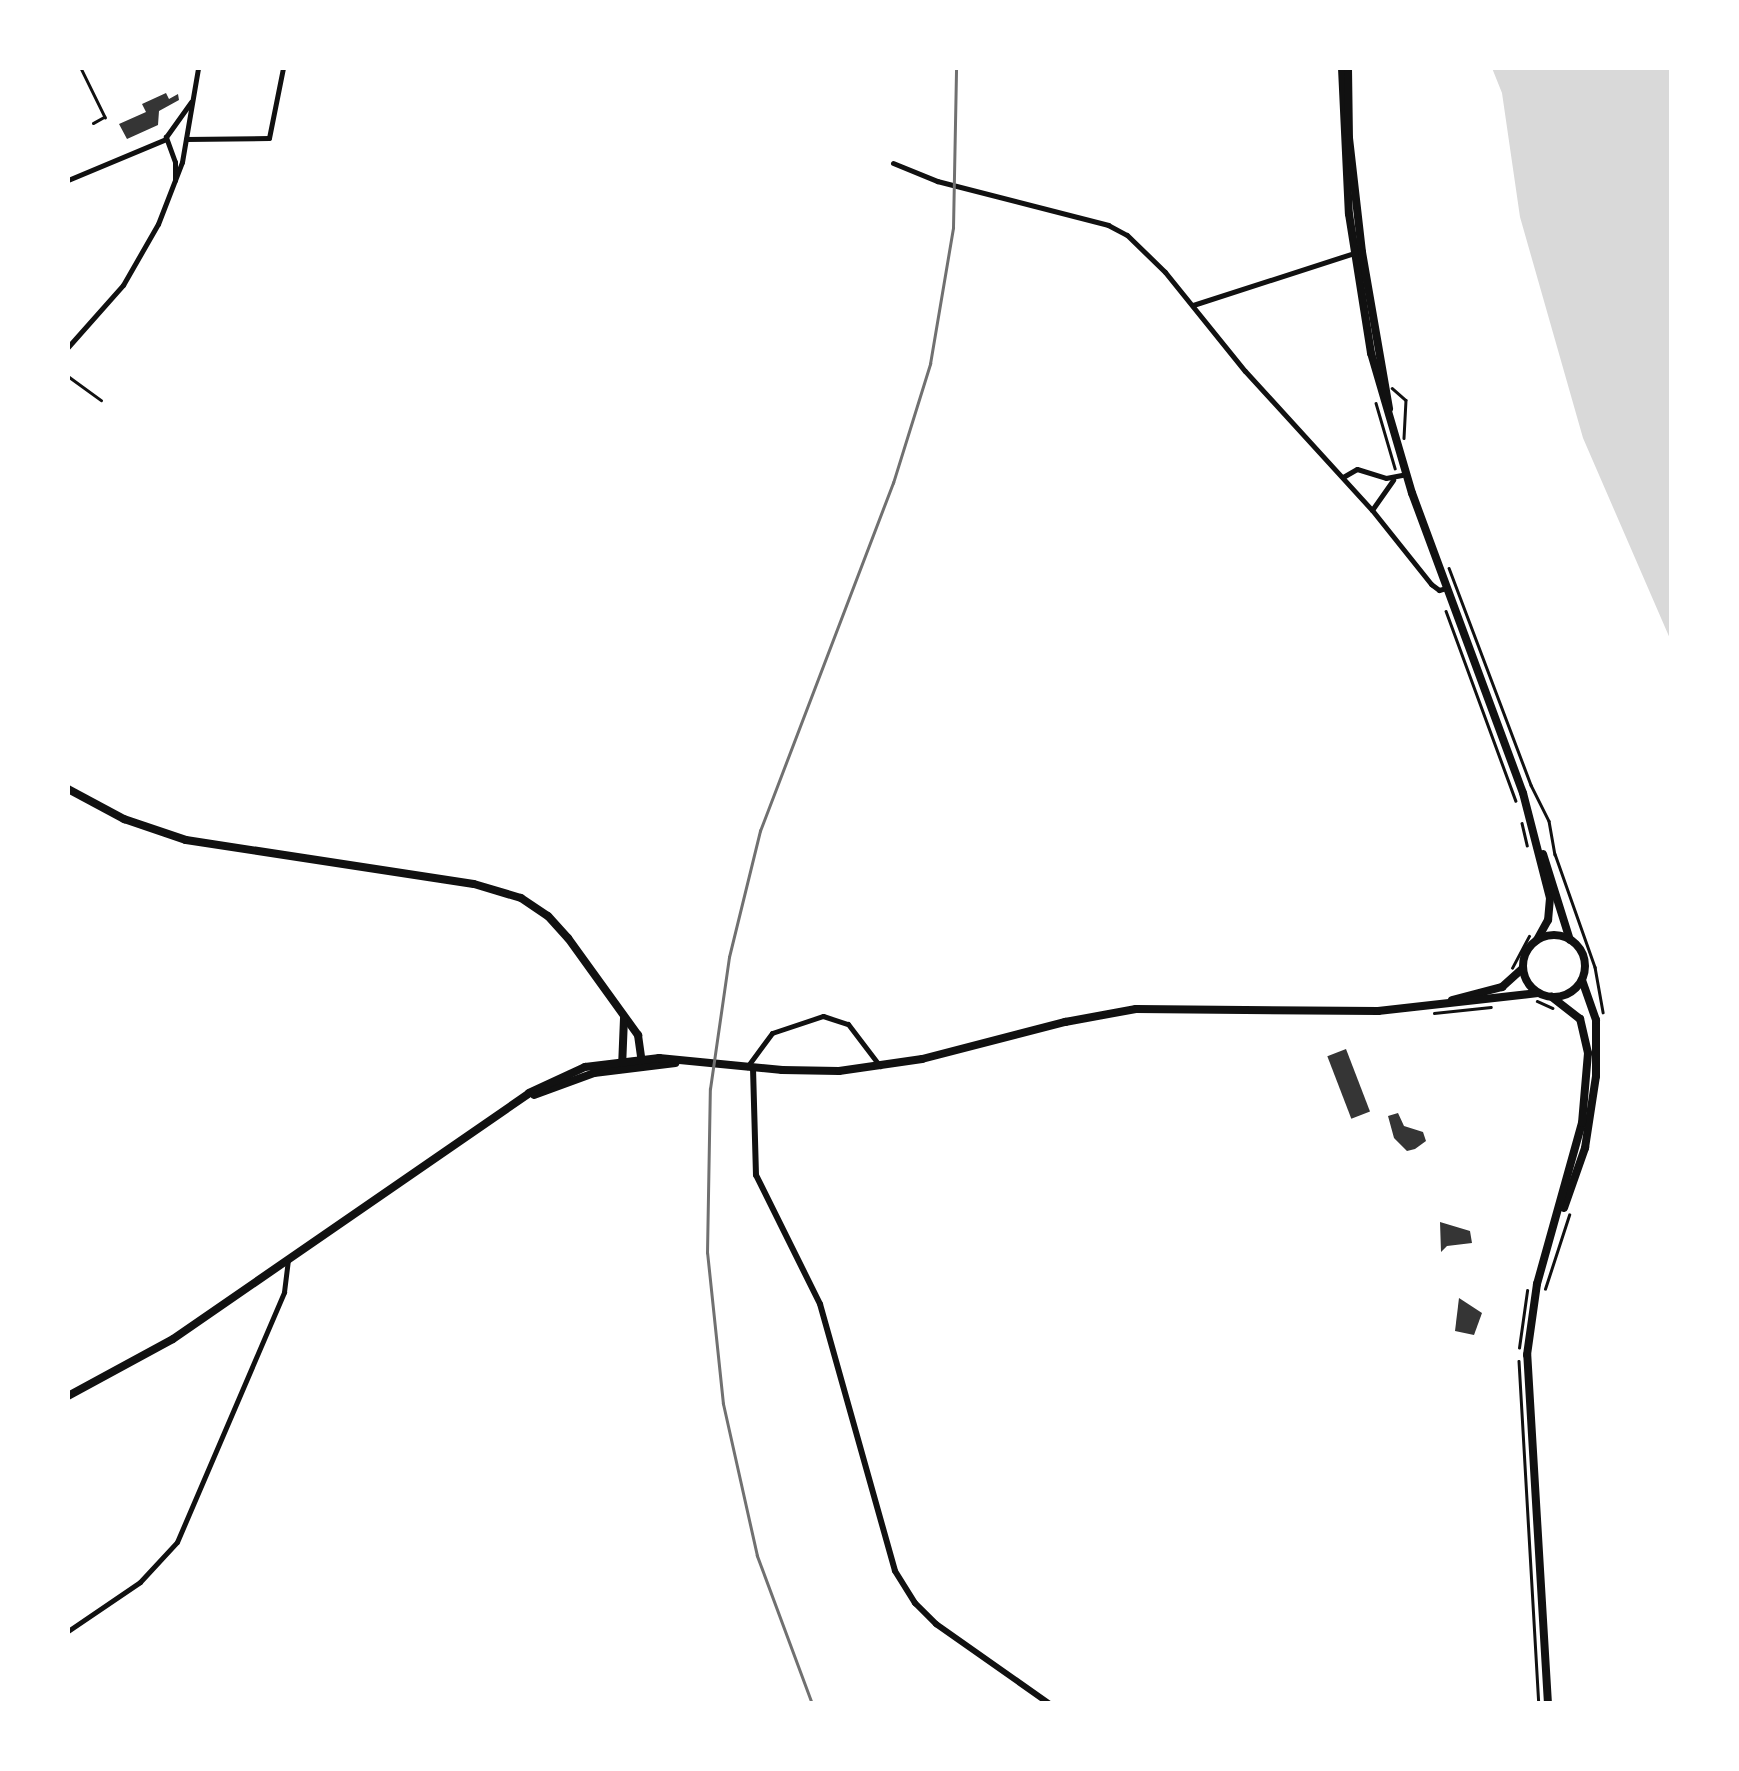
<!DOCTYPE html>
<html>
<head>
<meta charset="utf-8">
<style>
	body { margin:0 }
	#map { position:relative; width:1739px; height:1771px; overflow:hidden; background:#fff; font-family:Roboto,sans-serif }
	div>[style] { position:absolute }
	.water>* { inset:0; background:#d9d9d9 }
	.building>* { inset:0; background:#353535; transform-origin:0 0 }
	.path>* { height:2.5px; margin:-1.25px; padding:0 1.25px; transform-origin:1.25px; border-radius:1.25px; background:#111 }
	.minor>* { height:5px; margin:-2.5px; padding:0 2.5px; transform-origin:2.5px; border-radius:2.5px; background:#111 }
	.tertiary>* { height:6px; margin:-3px; padding:0 3px; transform-origin:3px; border-radius:3px; background:#111 }
	.secondary>* { height:8px; margin:-4px; padding:0 4px; transform-origin:4px; border-radius:4px; background:#111 }
	.primary>* { height:8px; margin:-4px; padding:0 4px; transform-origin:4px; border-radius:4px; background:#111 }
	.primary>.ring { margin:-4px; padding:0; box-sizing:content-box; background:none; border:8px solid #111; border-radius:50% }
	.rail>* { height:2.5px; margin:-1.25px; padding:0 1.25px; transform-origin:1.25px; border-radius:1.25px; background:#707070 }
	span { translate:-50% -50%; white-space:nowrap; text-align:center; line-height:1.15; -webkit-text-stroke:10px #fff; paint-order:stroke }
	.frame { position:absolute; inset:0; border:70px solid #fff; pointer-events:none }
</style>
</head>
<body>
<div id="map">
	<div class="water">
		<div style="clip-path:polygon(1492px 68px,1671px 68px,1671px 641px,1583px 438px,1520px 217px,1502px 93px)"></div>
	</div>
	<div class="building">
		<div style="clip-path:polygon(166px 93px,169px 99px,178px 94px,179px 100px,159px 111px,158px 125px,127px 139px,119px 124px,146px 112px,142px 104px)"></div>
		<div style="left:1346px;top:1049px;width:67px;height:20px;rotate:69deg"></div>
		<div style="clip-path:polygon(1398px 1113px,1404px 1126px,1423px 1132px,1426px 1141px,1415px 1149px,1407px 1151px,1394px 1138px,1388px 1116px)"></div>
		<div style="clip-path:polygon(1440px 1222px,1470px 1231px,1472px 1243px,1447px 1246px,1441px 1252px)"></div>
		<div style="clip-path:polygon(1459px 1298px,1482px 1313px,1474px 1335px,1455px 1331px)"></div>
	</div>
	<div class="path">
		<div style="left:81px;top:68px;width:55px;rotate:63.9deg"></div>
		<div style="left:105px;top:117px;width:13px;rotate:151deg"></div>
		<div style="left:68px;top:376px;width:41px;rotate:36deg"></div>
		<div style="left:1392px;top:388px;width:18px;rotate:41deg"></div>
		<div style="left:1406px;top:400px;width:38px;rotate:93deg"></div>
		<div style="left:1376px;top:403px;width:68px;rotate:73.7deg"></div>
		<div style="left:1449px;top:568px;width:232px;rotate:69.3deg"></div>
		<div style="left:1531px;top:785px;width:40px;rotate:63.4deg"></div>
		<div style="left:1549px;top:821px;width:34px;rotate:80deg"></div>
		<div style="left:1555px;top:854px;width:120px;rotate:70.5deg"></div>
		<div style="left:1595px;top:967px;width:46px;rotate:79.9deg"></div>
		<div style="left:1446px;top:611px;width:202px;rotate:69.8deg"></div>
		<div style="left:1522px;top:823px;width:23px;rotate:77deg"></div>
		<div style="left:1512px;top:968px;width:36px;rotate:-62deg"></div>
		<div style="left:1537px;top:1001px;width:17px;rotate:24deg"></div>
		<div style="left:1434px;top:1013px;width:57px;rotate:-6deg"></div>
		<div style="left:1545px;top:1289px;width:78px;rotate:-72deg"></div>
		<div style="left:1519px;top:1348px;width:58px;rotate:-82deg"></div>
		<div style="left:1519px;top:1361px;width:344px;rotate:86.7deg"></div>
	</div>
	<div class="minor">
		<div style="left:186px;top:139px;width:83px;rotate:-0.7deg"></div>
		<div style="left:269px;top:138px;width:71px;rotate:-78.7deg"></div>
		<div style="left:893px;top:163px;width:48px;rotate:22.2deg"></div>
		<div style="left:937px;top:181px;width:177px;rotate:14.4deg"></div>
		<div style="left:1108px;top:225px;width:21px;rotate:28deg"></div>
		<div style="left:1127px;top:235px;width:53px;rotate:44.2deg"></div>
		<div style="left:1165px;top:272px;width:127px;rotate:51.1deg"></div>
		<div style="left:1245px;top:371px;width:188px;rotate:47.6deg"></div>
		<div style="left:1372px;top:510px;width:95px;rotate:51.4deg"></div>
		<div style="left:1431px;top:584px;width:10px;rotate:37deg"></div>
		<div style="left:1439px;top:590px;width:7px;rotate:-16deg"></div>
		<div style="left:68px;top:180px;width:106px;rotate:-22.7deg"></div>
		<div style="left:175px;top:180px;width:18px;rotate:-90deg"></div>
		<div style="left:175px;top:162px;width:27px;rotate:-110deg"></div>
		<div style="left:166px;top:137px;width:43px;rotate:-54.5deg"></div>
		<div style="left:1193px;top:305px;width:169px;rotate:-17.9deg"></div>
		<div style="left:68px;top:347px;width:83px;rotate:-48.4deg"></div>
		<div style="left:123px;top:285px;width:70px;rotate:-60.2deg"></div>
		<div style="left:158px;top:224px;width:66px;rotate:-68.8deg"></div>
		<div style="left:182px;top:162px;width:95px;rotate:-80.3deg"></div>
		<div style="left:1343px;top:477px;width:16px;rotate:-30deg"></div>
		<div style="left:1357px;top:469px;width:30px;rotate:17deg"></div>
		<div style="left:1386px;top:478px;width:20px;rotate:-11deg"></div>
		<div style="left:1372px;top:510px;width:37px;rotate:-55deg"></div>
		<div style="left:747px;top:1067px;width:42px;rotate:-53.7deg"></div>
		<div style="left:772px;top:1033px;width:54px;rotate:-18.4deg"></div>
		<div style="left:823px;top:1016px;width:26px;rotate:18deg"></div>
		<div style="left:848px;top:1024px;width:53px;rotate:52.7deg"></div>
		<div style="left:68px;top:1631px;width:87px;rotate:-34.2deg"></div>
		<div style="left:140px;top:1582px;width:54px;rotate:-47.2deg"></div>
		<div style="left:177px;top:1542px;width:272px;rotate:-66.8deg"></div>
		<div style="left:284px;top:1292px;width:32px;rotate:-83deg"></div>
	</div>
	<div class="tertiary">
		<div style="left:753px;top:1068px;width:107px;rotate:88.4deg"></div>
		<div style="left:756px;top:1175px;width:144px;rotate:63.6deg"></div>
		<div style="left:820px;top:1304px;width:277px;rotate:74.3deg"></div>
		<div style="left:895px;top:1571px;width:38px;rotate:58deg"></div>
		<div style="left:915px;top:1603px;width:30px;rotate:45deg"></div>
		<div style="left:936px;top:1624px;width:139px;rotate:35.1deg"></div>
	</div>
	<div class="secondary">
		<div style="left:68px;top:789px;width:64px;rotate:28.2deg"></div>
		<div style="left:124px;top:819px;width:65px;rotate:18.7deg"></div>
		<div style="left:186px;top:840px;width:291px;rotate:8.7deg"></div>
		<div style="left:474px;top:884px;width:49px;rotate:16.6deg"></div>
		<div style="left:521px;top:898px;width:32px;rotate:34deg"></div>
		<div style="left:548px;top:916px;width:30px;rotate:48deg"></div>
		<div style="left:568px;top:938px;width:120px;rotate:54.2deg"></div>
		<div style="left:638px;top:1035px;width:28px;rotate:82deg"></div>
		<div style="left:622px;top:1068px;width:50px;rotate:-87.7deg"></div>
	</div>
	<div class="primary">
		<div style="left:1342px;top:68px;width:146px;rotate:87.3deg"></div>
		<div style="left:1349px;top:214px;width:141px;rotate:81deg"></div>
		<div style="left:1371px;top:353px;width:146px;rotate:73.7deg"></div>
		<div style="left:1412px;top:493px;width:320px;rotate:69.7deg"></div>
		<div style="left:1523px;top:793px;width:108px;rotate:75.6deg"></div>
		<div style="left:1550px;top:898px;width:22px;rotate:95deg"></div>
		<div style="left:1548px;top:920px;width:23px;rotate:119deg"></div>
		<div style="left:1348px;top:68px;width:70px;rotate:89.2deg"></div>
		<div style="left:1349px;top:138px;width:115px;rotate:83.5deg"></div>
		<div style="left:1362px;top:252px;width:159px;rotate:80.2deg"></div>
		<div style="left:1543px;top:854px;width:90px;rotate:72.6deg"></div>
		<div class="ring" style="left:1523px;top:935px;width:54px;height:54px"></div>
		<div style="left:1452px;top:1000px;width:52px;rotate:-14.6deg"></div>
		<div style="left:1502px;top:987px;width:28px;rotate:-42deg"></div>
		<div style="left:534px;top:1095px;width:64px;rotate:-20.1deg"></div>
		<div style="left:594px;top:1073px;width:82px;rotate:-7deg"></div>
		<div style="left:1564px;top:1208px;width:64px;rotate:-70.7deg"></div>
		<div style="left:1585px;top:1148px;width:73px;rotate:-81.3deg"></div>
		<div style="left:1596px;top:1076px;width:56px;rotate:-90deg"></div>
		<div style="left:1596px;top:1020px;width:42px;rotate:-109.3deg"></div>
		<div style="left:68px;top:1396px;width:119px;rotate:-28.5deg"></div>
		<div style="left:173px;top:1339px;width:433px;rotate:-34.6deg"></div>
		<div style="left:529px;top:1093px;width:62px;rotate:-24.9deg"></div>
		<div style="left:585px;top:1067px;width:75px;rotate:-6.9deg"></div>
		<div style="left:659px;top:1058px;width:124px;rotate:5.6deg"></div>
		<div style="left:782px;top:1070px;width:57px;rotate:1deg"></div>
		<div style="left:839px;top:1071px;width:84px;rotate:-8.2deg"></div>
		<div style="left:922px;top:1059px;width:148px;rotate:-14.5deg"></div>
		<div style="left:1065px;top:1022px;width:72px;rotate:-10.4deg"></div>
		<div style="left:1136px;top:1009px;width:242px;rotate:0.5deg"></div>
		<div style="left:1378px;top:1011px;width:161px;rotate:-6.4deg"></div>
		<div style="left:1548px;top:1704px;width:350px;rotate:-93.4deg"></div>
		<div style="left:1527px;top:1355px;width:72px;rotate:-82deg"></div>
		<div style="left:1537px;top:1284px;width:167px;rotate:-74.4deg"></div>
		<div style="left:1582px;top:1123px;width:70px;rotate:-85.1deg"></div>
		<div style="left:1588px;top:1053px;width:35px;rotate:-103deg"></div>
		<div style="left:1580px;top:1019px;width:36px;rotate:-142deg"></div>
	</div>
	<div class="rail">
		<div style="left:812px;top:1704px;width:158px;rotate:-110.4deg"></div>
		<div style="left:757px;top:1556px;width:156px;rotate:-102.6deg"></div>
		<div style="left:723px;top:1404px;width:152px;rotate:-96deg"></div>
		<div style="left:707px;top:1253px;width:164px;rotate:-89deg"></div>
		<div style="left:710px;top:1089px;width:133px;rotate:-81.8deg"></div>
		<div style="left:729px;top:957px;width:130px;rotate:-76.2deg"></div>
		<div style="left:760px;top:831px;width:373px;rotate:-69.1deg"></div>
		<div style="left:893px;top:483px;width:125px;rotate:-72.7deg"></div>
		<div style="left:930px;top:364px;width:138px;rotate:-80.4deg"></div>
		<div style="left:953px;top:228px;width:160px;rotate:-88.9deg"></div>
	</div>
	<div class="frame"></div>
</div>
</body>
</html>
